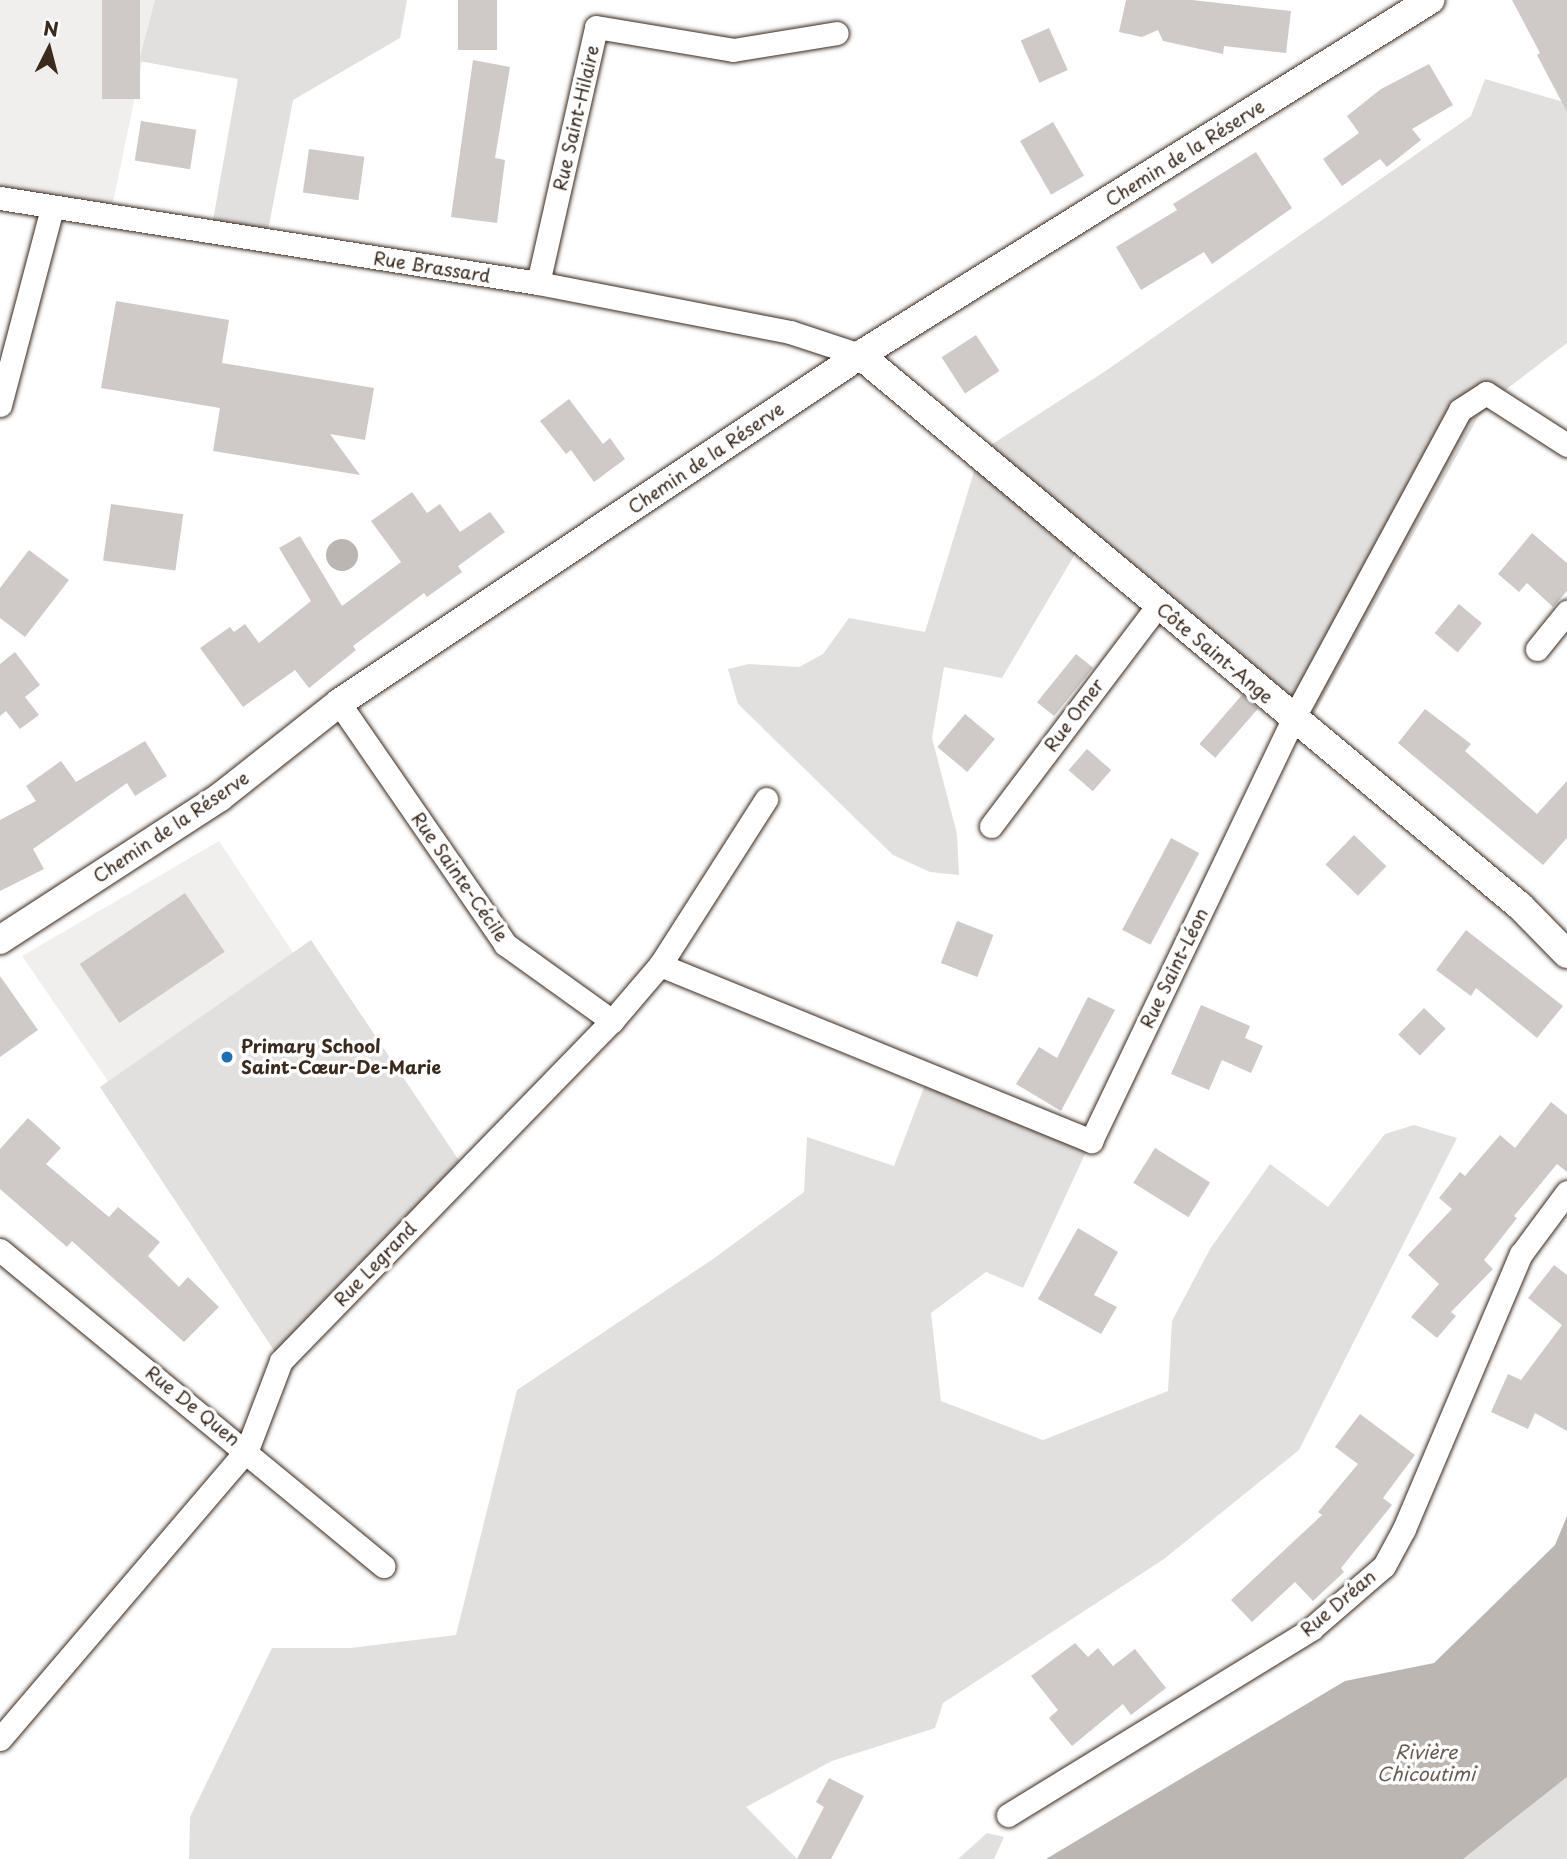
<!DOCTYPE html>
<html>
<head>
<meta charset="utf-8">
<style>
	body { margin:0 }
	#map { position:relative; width:1567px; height:1859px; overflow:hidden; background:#fff; font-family:"Playpen Sans",sans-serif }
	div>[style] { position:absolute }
	.built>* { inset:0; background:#f1efee }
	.green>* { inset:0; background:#e2e0de }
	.water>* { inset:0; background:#bcb6b3 }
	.round { border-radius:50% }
	.building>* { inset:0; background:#cfcac7; transform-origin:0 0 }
	.roads { filter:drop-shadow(0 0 2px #3b2a1e) drop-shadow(0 0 2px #3b2a1e) }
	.minor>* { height:23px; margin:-11.5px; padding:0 11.5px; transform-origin:11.5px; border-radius:11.5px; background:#fff }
	.tertiary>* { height:28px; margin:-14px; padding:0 14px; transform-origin:14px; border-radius:14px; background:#fff }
	.dots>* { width:19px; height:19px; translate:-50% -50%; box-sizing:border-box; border:4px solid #fff; border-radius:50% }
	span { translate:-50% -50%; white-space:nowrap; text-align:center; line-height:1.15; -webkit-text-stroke:7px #fff; paint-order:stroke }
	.street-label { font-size:18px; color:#3b2a1e }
	.poi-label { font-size:18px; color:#3b2a1e; font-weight:700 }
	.left { translate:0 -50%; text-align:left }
	.water-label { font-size:19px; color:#685b52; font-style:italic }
	.north { position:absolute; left:14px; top:14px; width:70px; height:70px; -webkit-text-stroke:5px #fff; paint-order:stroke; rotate:6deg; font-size:19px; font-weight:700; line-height:28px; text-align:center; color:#3b2a1e }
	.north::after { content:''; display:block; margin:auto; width:24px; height:32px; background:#3b2a1e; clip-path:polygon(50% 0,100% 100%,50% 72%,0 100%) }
</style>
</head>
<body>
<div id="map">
	<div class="built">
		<div style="clip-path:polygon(0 0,155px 0,110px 217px,0 198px)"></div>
		<div style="clip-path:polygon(219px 841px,429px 1157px,279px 1330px,22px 956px)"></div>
	</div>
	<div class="green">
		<div style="clip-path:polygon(155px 0,407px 0,400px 38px,293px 100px,266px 241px,211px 232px,238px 79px,139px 61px)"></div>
		<div style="clip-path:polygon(1485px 79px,1567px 103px,1567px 343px,1508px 388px,1478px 417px,1311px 720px,1085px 537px,1002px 678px,944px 667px,932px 738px,957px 834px,959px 875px,930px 872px,893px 855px,738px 704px,728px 669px,749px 664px,799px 667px,823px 654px,849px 618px,925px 632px,980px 452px,1104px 372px,1471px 116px)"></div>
		<div style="clip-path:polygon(311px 940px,466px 1171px,281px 1361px,100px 1087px)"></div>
		<div style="clip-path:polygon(928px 1077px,1091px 1141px,1023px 1288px,986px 1272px,931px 1313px,941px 1401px,1043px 1440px,1168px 1391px,1172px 1321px,1210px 1249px,1270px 1164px,1328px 1207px,1385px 1134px,1414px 1125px,1457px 1138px,1299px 1450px,1164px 1559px,943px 1703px,935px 1728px,832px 1761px,746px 1807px,797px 1859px,189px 1859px,190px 1817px,272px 1648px,350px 1648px,456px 1635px,517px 1390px,713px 1259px,804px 1192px,807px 1137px,894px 1166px)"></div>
		<div style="clip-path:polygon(1567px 1777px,1567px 1859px,1463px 1859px)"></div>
		<div style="clip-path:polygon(987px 1833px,1004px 1837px,994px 1859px,958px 1859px)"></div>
	</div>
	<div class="water">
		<div class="round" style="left:326px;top:539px;width:32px;height:32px"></div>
		<div style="clip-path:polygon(1567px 1516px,1567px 1777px,1463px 1859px,1046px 1859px,1345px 1681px,1434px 1663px,1555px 1545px)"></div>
	</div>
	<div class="building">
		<div style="left:102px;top:0;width:38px;height:99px"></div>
		<div style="left:458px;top:0;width:39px;height:50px"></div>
		<div style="clip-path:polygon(1126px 0,1192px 0,1291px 11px,1286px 53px,1224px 46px,1223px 54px,1163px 41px,1158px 30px,1142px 37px,1119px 32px)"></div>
		<div style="clip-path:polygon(1512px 0,1567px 0,1567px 112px,1537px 55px,1540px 53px)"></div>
		<div style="left:1049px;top:28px;width:46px;height:31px;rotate:66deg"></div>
		<div style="clip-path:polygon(473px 60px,510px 67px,495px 158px,505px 160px,497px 223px,451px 217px)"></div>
		<div style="clip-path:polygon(1429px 64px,1453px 105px,1412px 129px,1421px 140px,1387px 167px,1380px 159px,1342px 186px,1323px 159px,1359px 133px,1347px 116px,1381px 89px)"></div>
		<div style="left:141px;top:121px;width:56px;height:40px;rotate:9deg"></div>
		<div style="left:1053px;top:122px;width:62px;height:38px;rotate:60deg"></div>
		<div style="left:309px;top:149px;width:56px;height:44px;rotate:8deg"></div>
		<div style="clip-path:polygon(1256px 152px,1292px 208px,1212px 264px,1204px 252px,1141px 290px,1116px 247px,1177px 210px,1173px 204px)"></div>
		<div style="clip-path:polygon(116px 301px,229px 320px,222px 363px,374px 388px,365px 440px,330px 434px,360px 475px,213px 451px,220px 408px,101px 388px)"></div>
		<div style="left:976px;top:335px;width:43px;height:41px;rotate:57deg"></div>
		<div style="clip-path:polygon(569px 399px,603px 444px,610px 438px,625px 459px,594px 482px,571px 450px,566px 454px,540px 421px)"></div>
		<div style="clip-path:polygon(412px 492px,427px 513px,440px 504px,460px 532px,490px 512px,505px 532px,458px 566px,462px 572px,427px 597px,424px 593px,353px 646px,356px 650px,309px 688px,295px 670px,243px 707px,200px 648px,230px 627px,234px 632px,245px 624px,259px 643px,311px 601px,279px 548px,300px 536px,342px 606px,401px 562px,371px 521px)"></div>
		<div style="left:111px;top:504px;width:73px;height:57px;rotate:8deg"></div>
		<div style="clip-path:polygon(1532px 533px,1567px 563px,1567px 591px,1553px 607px,1527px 583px,1519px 592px,1498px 574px)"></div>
		<div style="clip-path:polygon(29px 550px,69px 580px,25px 637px,0 618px,0 588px)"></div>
		<div style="left:1459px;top:604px;width:30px;height:38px;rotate:40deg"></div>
		<div style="clip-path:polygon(15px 652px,40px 685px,25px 697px,39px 715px,20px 729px,6px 711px,0 716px,0 664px)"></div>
		<div style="left:1076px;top:654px;width:22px;height:62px;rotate:39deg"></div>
		<div style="left:1242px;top:695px;width:21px;height:65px;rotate:41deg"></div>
		<div style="clip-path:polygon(1425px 709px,1471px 744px,1465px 751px,1537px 814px,1567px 781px,1567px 838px,1543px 865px,1398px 743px)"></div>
		<div style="left:965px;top:714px;width:39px;height:43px;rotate:40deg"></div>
		<div style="clip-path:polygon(145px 741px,167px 776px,135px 796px,127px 783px,33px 849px,44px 869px,0 891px,0 820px,36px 801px,26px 786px,61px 761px,76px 782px)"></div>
		<div style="left:1087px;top:749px;width:32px;height:28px;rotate:41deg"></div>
		<div style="left:1354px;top:835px;width:45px;height:41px;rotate:44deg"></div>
		<div style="left:1171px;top:838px;width:32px;height:104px;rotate:28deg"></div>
		<div style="left:185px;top:893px;width:71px;height:127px;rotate:56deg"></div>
		<div style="left:957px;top:921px;width:39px;height:45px;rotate:21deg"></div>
		<div style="clip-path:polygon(1466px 930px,1563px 1006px,1537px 1038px,1476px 988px,1471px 996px,1436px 970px)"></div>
		<div style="clip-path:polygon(0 976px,38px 1030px,0 1057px)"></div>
		<div style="clip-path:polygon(1088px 997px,1115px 1010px,1061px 1111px,1016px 1084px,1039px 1047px,1057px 1058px)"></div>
		<div style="clip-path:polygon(1201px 1005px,1250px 1026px,1245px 1038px,1263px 1046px,1251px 1073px,1222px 1060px,1209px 1090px,1171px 1074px)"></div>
		<div style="left:1424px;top:1008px;width:30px;height:37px;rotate:44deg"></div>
		<div style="clip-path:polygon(1551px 1102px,1567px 1115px,1567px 1172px,1557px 1164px,1514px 1216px,1517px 1218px,1484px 1260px,1493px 1269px,1451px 1312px,1456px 1316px,1437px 1338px,1411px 1317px,1439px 1284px,1408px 1255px,1452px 1209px,1439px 1198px,1460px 1172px,1465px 1176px,1500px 1135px,1515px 1148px)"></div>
		<div style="clip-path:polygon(28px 1118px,61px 1148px,46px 1164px,109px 1217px,118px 1207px,160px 1242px,148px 1256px,179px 1287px,188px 1277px,219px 1307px,184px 1342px,72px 1241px,67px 1247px,0 1189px,0 1149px)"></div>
		<div style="left:1155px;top:1148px;width:65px;height:41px;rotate:32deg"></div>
		<div style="clip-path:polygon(1078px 1228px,1118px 1252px,1094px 1295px,1117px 1307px,1101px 1334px,1038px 1299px)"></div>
		<div style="clip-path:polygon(1554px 1265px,1567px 1275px,1567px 1431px,1535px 1413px,1528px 1429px,1491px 1412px,1508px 1374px,1521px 1380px,1562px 1325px,1528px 1298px)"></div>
		<div style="clip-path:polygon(1360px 1414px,1415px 1455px,1383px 1498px,1392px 1505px,1341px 1568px,1344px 1572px,1313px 1601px,1295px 1582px,1252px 1622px,1231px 1600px,1322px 1515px,1318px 1512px,1358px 1464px,1335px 1447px)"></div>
		<div style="clip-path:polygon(1075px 1643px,1088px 1657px,1098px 1648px,1113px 1666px,1135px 1649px,1166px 1688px,1131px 1715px,1123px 1704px,1072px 1746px,1049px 1718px,1058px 1710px,1031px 1676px)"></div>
		<div style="clip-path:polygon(829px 1778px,864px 1796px,831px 1859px,797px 1859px,824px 1807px,816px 1802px)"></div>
	</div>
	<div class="roads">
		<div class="minor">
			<div style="left:0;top:198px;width:545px;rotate:8.98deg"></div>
			<div style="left:538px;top:283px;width:257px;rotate:11deg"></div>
			<div style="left:790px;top:332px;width:74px;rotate:18.2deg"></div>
			<div style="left:538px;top:283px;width:262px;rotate:-77.2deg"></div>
			<div style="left:596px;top:27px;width:139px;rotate:9.5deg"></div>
			<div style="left:733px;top:50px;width:105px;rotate:-9.3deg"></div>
			<div style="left:0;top:405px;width:204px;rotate:-75.2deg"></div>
			<div style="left:1537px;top:649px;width:48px;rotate:-51deg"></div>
			<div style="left:339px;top:703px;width:293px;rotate:55.4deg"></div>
			<div style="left:505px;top:944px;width:132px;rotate:35.7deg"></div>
			<div style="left:991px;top:826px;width:277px;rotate:-52.9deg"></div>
			<div style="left:660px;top:965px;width:466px;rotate:22.2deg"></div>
			<div style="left:1091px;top:1141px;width:468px;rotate:-64.4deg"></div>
			<div style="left:1293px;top:719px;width:351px;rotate:-61.6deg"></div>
			<div style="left:1460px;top:410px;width:31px;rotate:-33deg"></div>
			<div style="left:1486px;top:393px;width:96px;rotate:32.7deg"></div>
			<div style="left:0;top:1250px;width:497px;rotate:39.5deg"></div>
			<div style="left:0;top:1739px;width:380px;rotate:-49.5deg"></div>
			<div style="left:247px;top:1450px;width:95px;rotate:-69.1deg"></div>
			<div style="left:281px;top:1361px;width:475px;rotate:-45.8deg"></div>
			<div style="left:612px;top:1021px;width:74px;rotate:-49.4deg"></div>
			<div style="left:660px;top:965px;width:197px;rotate:-57.4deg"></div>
			<div style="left:1008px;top:1815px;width:356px;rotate:-31.5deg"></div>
			<div style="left:1311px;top:1629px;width:96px;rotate:-40.8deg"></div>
			<div style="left:1384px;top:1566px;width:42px;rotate:-61.6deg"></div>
			<div style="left:1404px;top:1529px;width:299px;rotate:-67deg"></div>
			<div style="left:1521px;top:1254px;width:77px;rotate:-53.4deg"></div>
		</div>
		<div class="tertiary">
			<div style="left:860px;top:355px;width:860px;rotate:39.86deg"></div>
			<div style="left:1520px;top:906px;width:67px;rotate:45.6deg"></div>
			<div style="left:0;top:940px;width:262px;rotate:-33deg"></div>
			<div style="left:220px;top:797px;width:152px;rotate:-38.3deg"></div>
			<div style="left:339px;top:703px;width:627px;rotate:-33.74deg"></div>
			<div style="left:860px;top:355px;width:672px;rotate:-31.91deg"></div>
		</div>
	</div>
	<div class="dots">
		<div style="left:227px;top:1057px;background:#1f6fb2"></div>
	</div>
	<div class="street-label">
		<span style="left:576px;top:118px;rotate:-77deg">Rue Saint-Hilaire</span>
		<span style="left:1185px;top:153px;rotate:-32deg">Chemin de la Réserve</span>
		<span style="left:432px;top:267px;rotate:9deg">Rue Brassard</span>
		<span style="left:706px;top:458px;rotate:-34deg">Chemin de la Réserve</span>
		<span style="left:1215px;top:653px;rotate:40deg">Côte Saint-Ange</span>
		<span style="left:1074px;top:715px;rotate:-53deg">Rue Omer</span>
		<span style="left:171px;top:827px;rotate:-34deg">Chemin de la Réserve</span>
		<span style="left:460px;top:877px;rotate:55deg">Rue Sainte-Cécile</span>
		<span style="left:1174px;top:968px;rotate:-64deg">Rue Saint-Léon</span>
		<span style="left:375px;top:1264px;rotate:-46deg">Rue Legrand</span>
		<span style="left:193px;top:1406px;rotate:39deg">Rue De Quen</span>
		<span style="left:1338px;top:1603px;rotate:-40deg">Rue Dréan</span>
	</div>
	<div class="poi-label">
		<span class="left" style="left:241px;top:1057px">Primary School<br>Saint-Cœur-De-Marie</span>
	</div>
	<div class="water-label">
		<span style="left:1426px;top:1763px">Rivière<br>Chicoutimi</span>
	</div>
	<div class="north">N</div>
</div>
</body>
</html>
